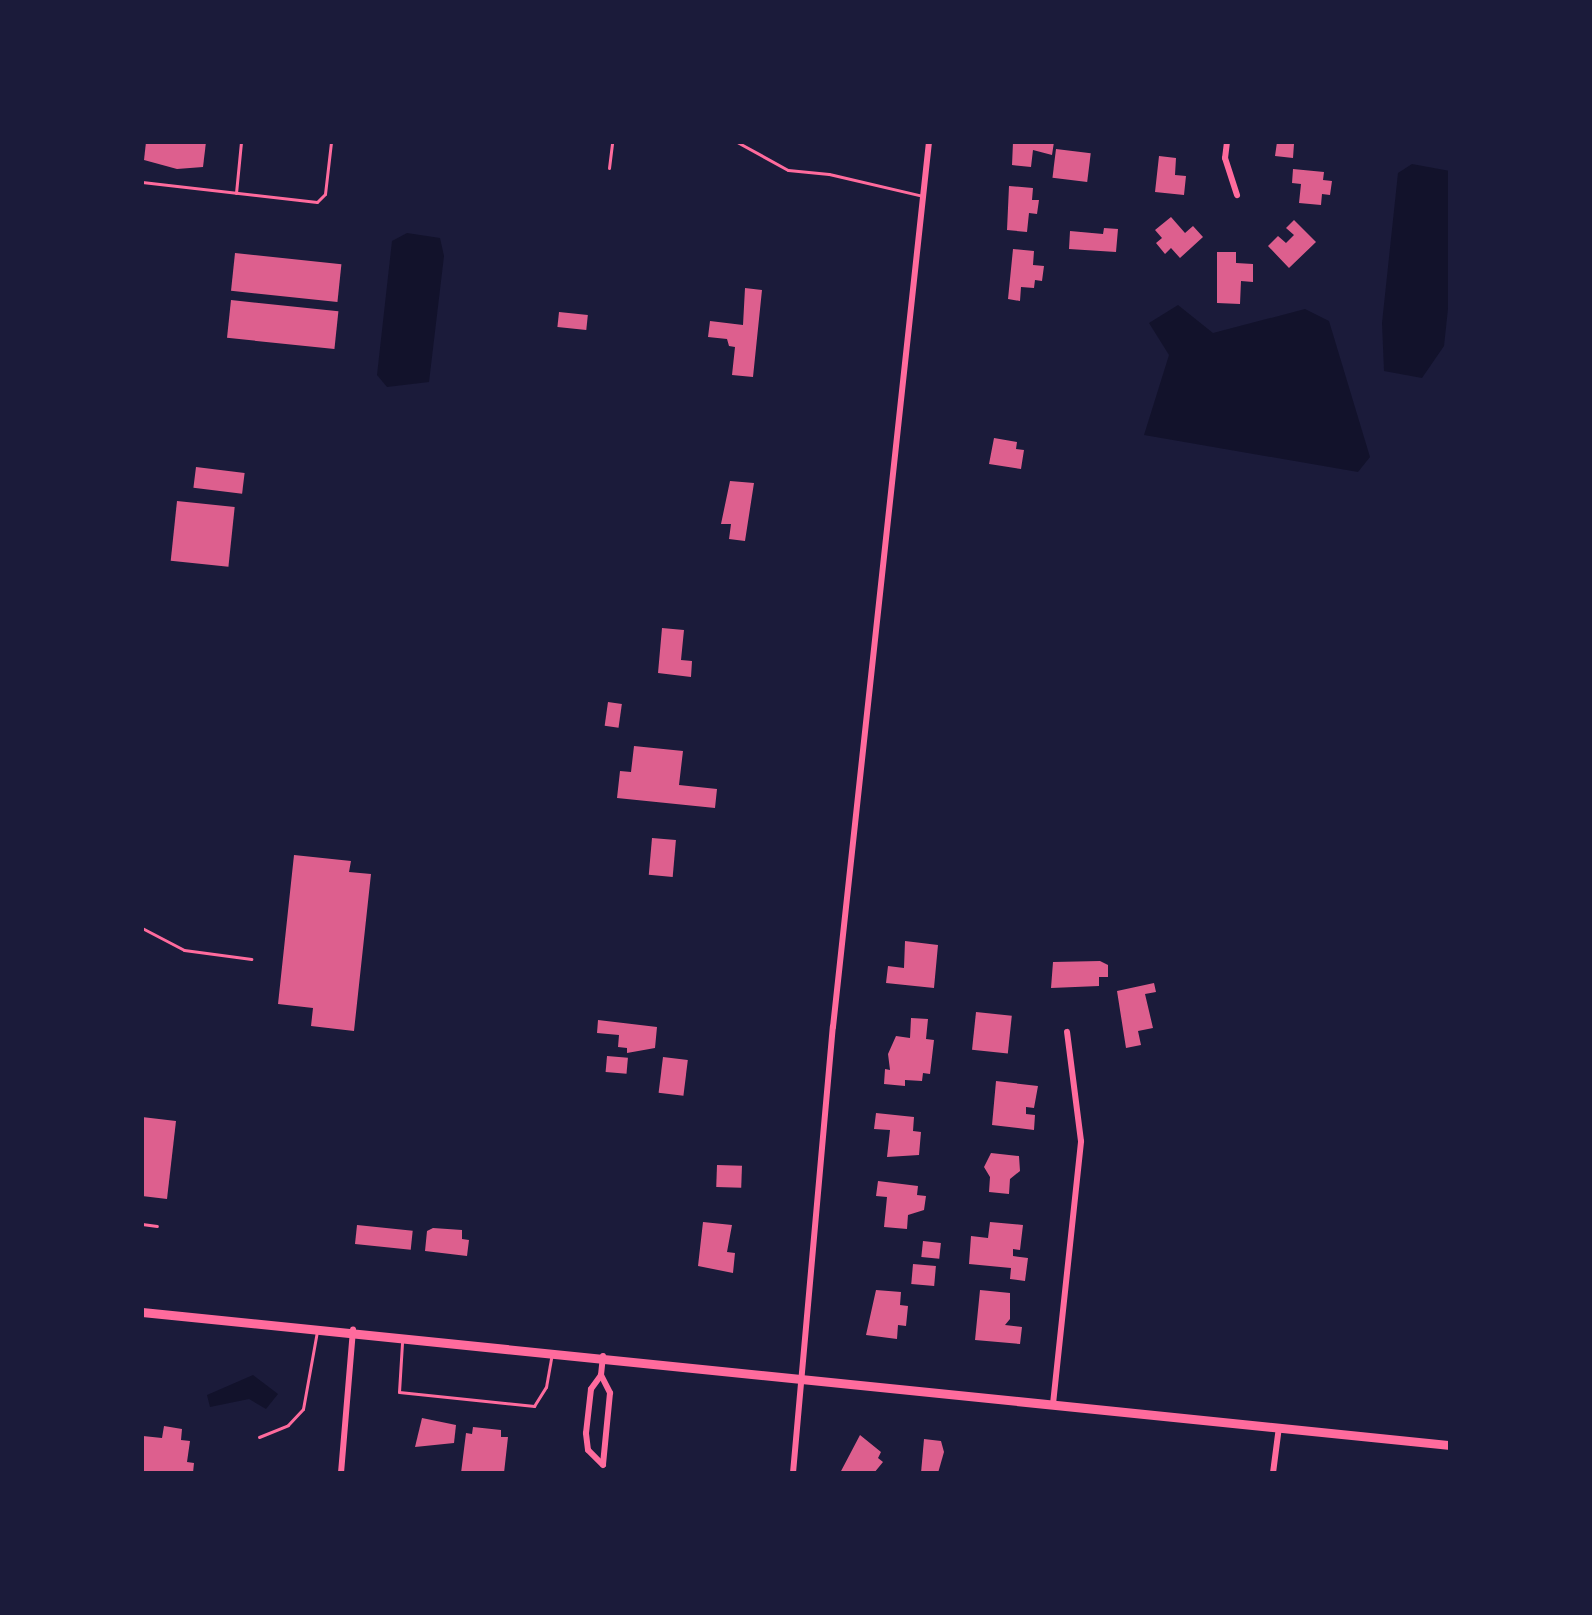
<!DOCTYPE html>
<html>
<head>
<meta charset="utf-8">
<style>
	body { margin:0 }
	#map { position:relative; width:1592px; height:1615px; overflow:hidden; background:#1b1b3a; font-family:Lato,sans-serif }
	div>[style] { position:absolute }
	.water>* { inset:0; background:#12122b }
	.building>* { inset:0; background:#dd5f8e; transform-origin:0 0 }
	.service>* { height:3px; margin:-1.5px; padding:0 1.5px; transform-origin:1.5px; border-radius:1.5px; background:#ff6b9d }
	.minor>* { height:6px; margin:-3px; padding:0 3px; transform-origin:3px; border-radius:3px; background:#ff6b9d }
	.secondary>* { height:9px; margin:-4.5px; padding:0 4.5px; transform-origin:4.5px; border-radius:4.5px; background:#ff6b9d }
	span { translate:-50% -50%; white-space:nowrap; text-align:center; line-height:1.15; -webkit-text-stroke:8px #1b1b3a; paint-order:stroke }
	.frame { position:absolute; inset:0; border:144px solid #1b1b3a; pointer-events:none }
</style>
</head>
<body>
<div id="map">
	<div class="water">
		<div style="clip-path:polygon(1412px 164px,1450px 171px,1450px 290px,1444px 346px,1422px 378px,1384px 371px,1382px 323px,1398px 173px)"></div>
		<div style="clip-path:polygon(407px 233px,440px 238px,444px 256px,429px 382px,387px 387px,377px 375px,392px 241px)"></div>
		<div style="clip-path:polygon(1178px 305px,1213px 333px,1305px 309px,1329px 321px,1370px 457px,1358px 472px,1144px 435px,1169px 355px,1149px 323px)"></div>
		<div style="clip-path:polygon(253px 1375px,278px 1394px,266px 1409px,249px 1399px,210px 1407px,207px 1395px)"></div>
	</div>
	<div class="building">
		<div style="clip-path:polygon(146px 142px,206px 142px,203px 167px,177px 169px,144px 160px)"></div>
		<div style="clip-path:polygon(1013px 142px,1054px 142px,1052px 155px,1033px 150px,1031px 167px,1012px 165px)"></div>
		<div style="clip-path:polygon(1277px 142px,1302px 142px,1294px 144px,1293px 158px,1275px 156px)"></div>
		<div style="left:1056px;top:149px;width:35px;height:29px;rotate:7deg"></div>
		<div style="clip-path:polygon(1159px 156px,1176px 158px,1175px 175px,1186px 176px,1184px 195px,1155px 192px)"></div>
		<div style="clip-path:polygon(1293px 169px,1324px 172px,1323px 180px,1332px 181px,1330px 195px,1322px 194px,1321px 205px,1299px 203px,1301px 184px,1292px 183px)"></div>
		<div style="clip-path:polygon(1009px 186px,1033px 188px,1032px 200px,1039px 200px,1037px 214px,1029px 213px,1027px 232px,1007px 230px)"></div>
		<div style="clip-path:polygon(1171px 217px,1185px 233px,1193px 226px,1203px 237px,1180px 258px,1171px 248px,1165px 254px,1156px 243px,1162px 238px,1155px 230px)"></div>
		<div style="clip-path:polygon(1294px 220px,1316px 242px,1289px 268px,1268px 246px,1278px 236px,1286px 243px,1294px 235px,1286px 228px)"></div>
		<div style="clip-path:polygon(1104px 228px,1118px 229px,1116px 252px,1069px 249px,1070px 231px,1103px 234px)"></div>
		<div style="clip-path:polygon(1013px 249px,1034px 251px,1033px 265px,1044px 266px,1042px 281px,1035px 280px,1034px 288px,1021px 287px,1020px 301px,1008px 299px)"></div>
		<div style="clip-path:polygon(1217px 252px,1236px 252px,1236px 263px,1253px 264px,1253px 282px,1241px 281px,1240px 304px,1217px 303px)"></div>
		<div style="left:235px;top:253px;width:107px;height:38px;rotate:6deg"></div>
		<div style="clip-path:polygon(745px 288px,762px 290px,753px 377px,732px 375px,735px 347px,729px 346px,727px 339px,708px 337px,710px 321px,743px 325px)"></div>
		<div style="left:231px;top:300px;width:108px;height:38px;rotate:6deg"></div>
		<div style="left:559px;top:312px;width:29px;height:15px;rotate:6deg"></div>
		<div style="clip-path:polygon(994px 438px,1017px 442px,1016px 449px,1024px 450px,1021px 469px,989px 464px)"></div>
		<div style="left:196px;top:467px;width:49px;height:21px;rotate:7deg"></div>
		<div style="clip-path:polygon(730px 481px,754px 483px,745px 541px,729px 539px,731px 524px,721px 524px)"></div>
		<div style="left:177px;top:501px;width:58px;height:60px;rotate:6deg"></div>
		<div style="clip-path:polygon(662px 628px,684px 630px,681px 660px,692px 661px,691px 677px,658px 673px)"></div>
		<div style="left:608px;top:702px;width:14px;height:24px;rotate:8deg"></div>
		<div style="clip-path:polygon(634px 746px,683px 751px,679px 785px,717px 789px,715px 808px,617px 798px,620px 771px,631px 772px)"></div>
		<div style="left:652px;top:838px;width:24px;height:37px;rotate:5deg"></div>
		<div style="clip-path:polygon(294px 855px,351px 861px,349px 872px,371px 874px,354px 1031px,311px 1026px,313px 1008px,278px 1004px)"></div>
		<div style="clip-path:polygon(905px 941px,938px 945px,934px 988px,886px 983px,888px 966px,904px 968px)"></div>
		<div style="clip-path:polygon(1100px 961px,1108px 965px,1108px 977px,1099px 977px,1099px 986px,1051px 988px,1053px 962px)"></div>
		<div style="clip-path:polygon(1154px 983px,1156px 992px,1145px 994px,1153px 1028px,1138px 1031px,1141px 1045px,1126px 1048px,1117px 991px)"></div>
		<div style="left:976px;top:1012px;width:36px;height:38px;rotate:6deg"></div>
		<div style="clip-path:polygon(911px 1018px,928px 1019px,926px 1039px,934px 1040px,930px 1074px,923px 1073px,922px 1081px,905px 1080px,905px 1086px,884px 1084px,885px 1069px,890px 1070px,888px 1054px,896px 1036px,910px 1038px)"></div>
		<div style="clip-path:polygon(598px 1020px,657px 1027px,655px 1048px,627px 1053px,627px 1048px,618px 1047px,619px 1035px,597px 1033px)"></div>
		<div style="left:607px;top:1056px;width:21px;height:16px;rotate:5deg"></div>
		<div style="left:663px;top:1057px;width:25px;height:36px;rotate:7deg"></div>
		<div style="clip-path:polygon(996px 1081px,1038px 1086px,1034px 1108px,1026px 1107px,1026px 1114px,1035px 1115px,1034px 1130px,992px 1125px)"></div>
		<div style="clip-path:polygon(876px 1113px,914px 1117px,913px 1131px,921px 1132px,919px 1155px,887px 1157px,890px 1130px,874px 1129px)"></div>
		<div style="clip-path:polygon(142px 1117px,176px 1121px,167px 1199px,142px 1196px)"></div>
		<div style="clip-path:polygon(991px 1153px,1019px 1156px,1020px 1171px,1010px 1179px,1009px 1194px,989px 1192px,990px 1177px,984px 1167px)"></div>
		<div style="left:717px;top:1165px;width:25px;height:22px;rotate:2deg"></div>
		<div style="clip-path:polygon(878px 1181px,918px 1186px,917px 1195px,926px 1196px,924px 1210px,908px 1215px,907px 1229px,884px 1227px,887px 1197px,876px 1196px)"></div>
		<div style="clip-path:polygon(703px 1222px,732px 1225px,727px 1252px,735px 1253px,733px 1273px,698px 1266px)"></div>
		<div style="clip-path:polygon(990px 1222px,1023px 1225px,1020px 1250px,1013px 1249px,1013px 1256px,1028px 1258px,1025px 1281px,1010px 1279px,1011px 1268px,969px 1264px,971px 1236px,988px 1238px)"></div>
		<div style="left:357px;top:1225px;width:56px;height:19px;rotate:6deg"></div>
		<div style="clip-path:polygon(433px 1228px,462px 1230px,462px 1239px,469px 1240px,467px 1256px,425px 1251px,427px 1231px)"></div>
		<div style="left:923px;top:1241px;width:18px;height:16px;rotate:6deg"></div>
		<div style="left:913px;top:1264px;width:23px;height:20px;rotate:5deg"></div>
		<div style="clip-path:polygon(876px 1290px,901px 1292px,900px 1305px,908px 1306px,906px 1326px,898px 1325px,897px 1339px,866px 1335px)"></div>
		<div style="clip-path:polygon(980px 1290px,1010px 1293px,1010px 1319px,1005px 1325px,1022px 1327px,1020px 1344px,975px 1340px)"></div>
		<div style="clip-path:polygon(422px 1418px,456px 1425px,454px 1443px,415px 1447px)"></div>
		<div style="clip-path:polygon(164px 1426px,182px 1429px,181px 1440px,190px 1441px,187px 1462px,194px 1463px,193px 1473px,142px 1473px,143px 1436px,162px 1438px)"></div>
		<div style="clip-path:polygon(473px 1427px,501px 1430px,501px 1437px,508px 1437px,504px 1473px,461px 1473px,466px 1433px,472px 1434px)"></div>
		<div style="clip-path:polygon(860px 1435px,881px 1452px,878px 1458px,883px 1462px,874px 1473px,840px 1473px)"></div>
		<div style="clip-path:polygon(924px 1439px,941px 1441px,944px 1452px,938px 1473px,921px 1473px)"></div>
	</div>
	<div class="service">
		<div style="left:737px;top:142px;width:58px;rotate:28.8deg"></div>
		<div style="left:788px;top:170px;width:41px;rotate:5.6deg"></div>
		<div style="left:829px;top:174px;width:97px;rotate:13.2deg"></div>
		<div style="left:609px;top:168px;width:26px;rotate:-83deg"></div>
		<div style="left:142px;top:182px;width:176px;rotate:6.5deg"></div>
		<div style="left:317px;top:202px;width:11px;rotate:-45deg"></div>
		<div style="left:325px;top:194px;width:52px;rotate:-83.4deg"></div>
		<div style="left:236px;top:193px;width:51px;rotate:-84.4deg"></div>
		<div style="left:142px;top:928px;width:47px;rotate:27.6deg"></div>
		<div style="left:184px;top:950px;width:68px;rotate:7.7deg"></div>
		<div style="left:142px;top:1224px;width:15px;rotate:8deg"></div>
		<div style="left:402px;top:1343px;width:49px;rotate:93.5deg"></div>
		<div style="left:399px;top:1392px;width:136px;rotate:5.9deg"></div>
		<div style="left:534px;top:1406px;width:22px;rotate:-58deg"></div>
		<div style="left:546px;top:1387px;width:34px;rotate:-80deg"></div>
		<div style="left:259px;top:1437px;width:31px;rotate:-22deg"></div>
		<div style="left:288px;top:1425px;width:22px;rotate:-47deg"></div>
		<div style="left:303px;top:1409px;width:79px;rotate:-79.8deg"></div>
	</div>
	<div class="minor">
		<div style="left:1227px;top:142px;width:16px;rotate:97deg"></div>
		<div style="left:1225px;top:158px;width:39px;rotate:72deg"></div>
		<div style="left:601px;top:1375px;width:20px;rotate:63deg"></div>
		<div style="left:610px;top:1393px;width:72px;rotate:95.6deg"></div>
		<div style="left:603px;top:1465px;width:21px;rotate:-135deg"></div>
		<div style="left:588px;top:1450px;width:17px;rotate:-97deg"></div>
		<div style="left:586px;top:1433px;width:44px;rotate:-83.5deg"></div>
		<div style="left:591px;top:1389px;width:17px;rotate:-54deg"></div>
		<div style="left:601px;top:1375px;width:19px;rotate:-84deg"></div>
		<div style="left:1053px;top:1404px;width:264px;rotate:-83.9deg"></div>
		<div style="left:1081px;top:1141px;width:110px;rotate:-97.3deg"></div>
		<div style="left:341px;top:1473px;width:144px;rotate:-85.2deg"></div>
		<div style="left:793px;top:1473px;width:448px;rotate:-84.9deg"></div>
		<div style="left:833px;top:1027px;width:890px;rotate:-83.81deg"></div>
		<div style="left:1273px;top:1473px;width:46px;rotate:-82.6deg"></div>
	</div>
	<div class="secondary">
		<div style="left:142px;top:1312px;width:1315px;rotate:5.81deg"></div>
	</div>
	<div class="frame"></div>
</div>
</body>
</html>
